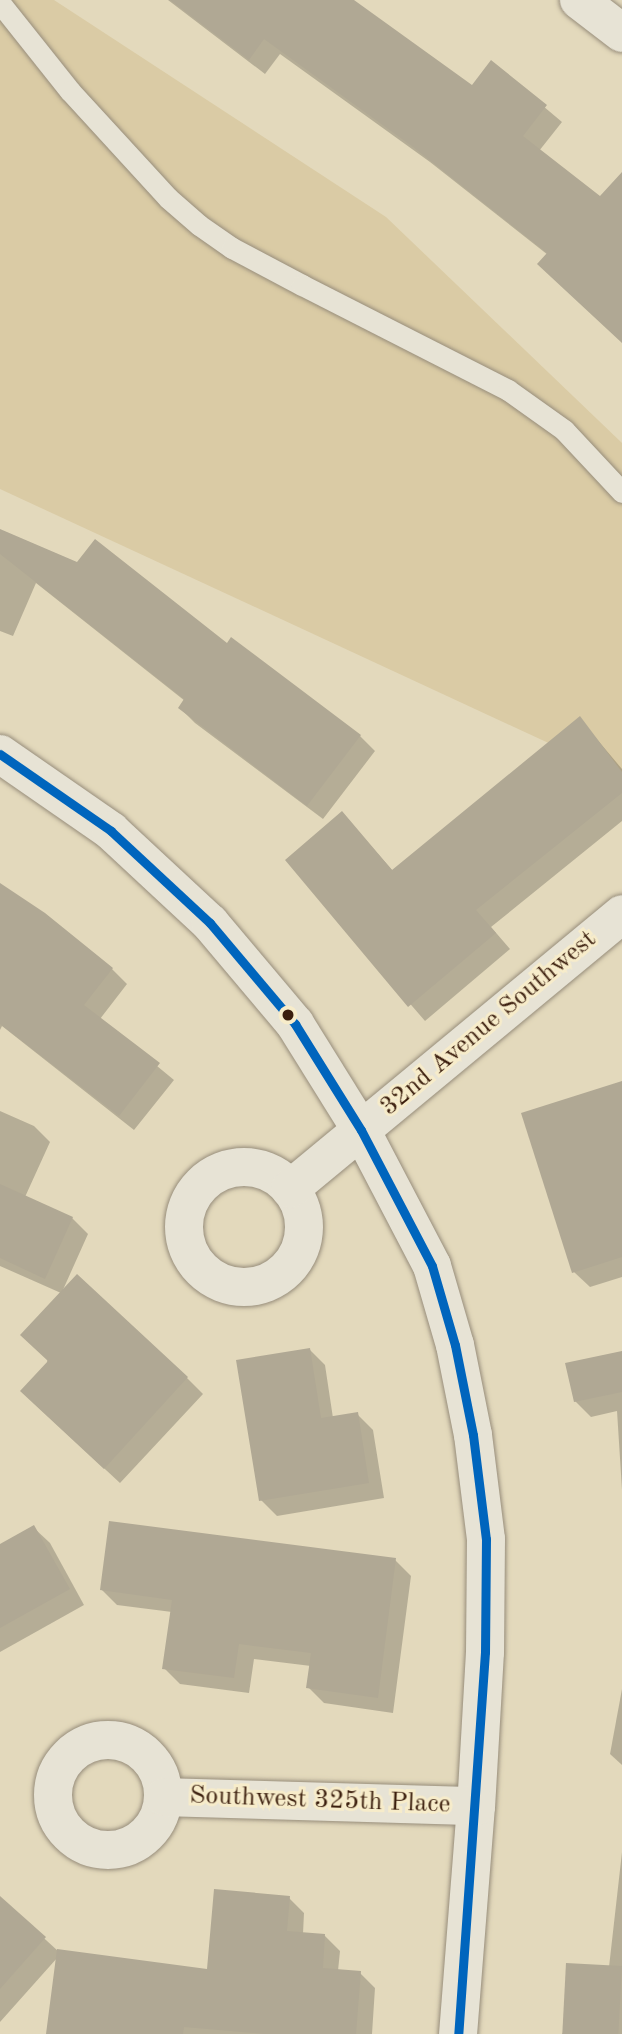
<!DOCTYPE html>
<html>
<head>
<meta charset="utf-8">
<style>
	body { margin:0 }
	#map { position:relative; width:622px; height:2034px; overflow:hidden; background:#e3d9bc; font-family:"Old Standard TT",serif }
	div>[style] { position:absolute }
	.green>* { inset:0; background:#dacba5 }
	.shadow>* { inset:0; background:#0003 }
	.building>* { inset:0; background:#b0a894; transform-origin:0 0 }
	.roads { filter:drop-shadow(0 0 2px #978d7b) drop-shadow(0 0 2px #978d7b) }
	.service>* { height:21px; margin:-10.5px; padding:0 10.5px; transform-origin:10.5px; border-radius:10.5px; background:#e7e3d5 }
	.minor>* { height:38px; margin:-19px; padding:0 19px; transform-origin:19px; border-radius:19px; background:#e7e3d5 }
	.minor>.ring { margin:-19px; padding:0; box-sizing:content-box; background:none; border:38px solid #e7e3d5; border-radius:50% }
	.bus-1>* { height:9px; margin:-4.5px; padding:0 4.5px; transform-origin:4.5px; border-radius:4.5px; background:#0065bd }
	.dots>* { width:19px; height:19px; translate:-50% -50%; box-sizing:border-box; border:4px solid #f7ecca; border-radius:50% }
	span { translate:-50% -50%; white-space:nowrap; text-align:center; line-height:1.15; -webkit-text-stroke:6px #f7ecca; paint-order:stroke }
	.street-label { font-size:26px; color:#3b1e0d }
</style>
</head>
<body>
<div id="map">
	<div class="green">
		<div style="clip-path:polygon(0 0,54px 0,386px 217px,622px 443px,622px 777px,0 489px)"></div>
	</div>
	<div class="shadow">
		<div style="clip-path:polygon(168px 0,351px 0,472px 88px,492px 63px,562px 122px,539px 151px,600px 198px,622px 194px,622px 342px,548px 255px,430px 162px,280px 54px,265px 74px)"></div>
		<div style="clip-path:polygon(0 531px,227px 645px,360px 736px,375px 751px,323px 819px,195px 723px,180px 708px,185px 701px,36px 583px,13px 636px,0 631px)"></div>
		<div style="clip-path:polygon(579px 718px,622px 769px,622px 821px,491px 927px,510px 949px,425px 1021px,287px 861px,342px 813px,393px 871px)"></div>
		<div style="clip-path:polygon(0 885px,112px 969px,127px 984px,100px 1019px,174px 1080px,134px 1130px,2px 1026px,0 1030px)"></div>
		<div style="clip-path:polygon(622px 1083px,622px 1277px,590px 1287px,574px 1272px)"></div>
		<div style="clip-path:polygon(0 1111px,34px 1126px,50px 1142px,25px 1197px,72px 1218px,88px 1234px,62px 1292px,187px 1378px,203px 1394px,120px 1483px,38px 1407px,61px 1293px,0 1266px)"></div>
		<div style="clip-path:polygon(309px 1349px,325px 1365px,333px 1418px,357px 1414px,373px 1430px,384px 1498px,277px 1516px,261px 1500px)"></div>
		<div style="clip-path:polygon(622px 1353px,622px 1490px,617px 1411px,591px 1417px,575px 1401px)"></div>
		<div style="clip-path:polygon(34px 1528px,50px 1543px,84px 1605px,0 1652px,0 1546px)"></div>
		<div style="clip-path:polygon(395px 1560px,411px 1576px,393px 1713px,324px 1703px,308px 1687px,311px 1666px,254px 1659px,249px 1693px,180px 1684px,164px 1668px,172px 1612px,117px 1605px,101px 1589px)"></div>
		<div style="clip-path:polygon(622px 1689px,622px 1765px,610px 1754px)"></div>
		<div style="clip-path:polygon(622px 1852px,622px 2034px,562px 2034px,609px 1967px)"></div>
		<div style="clip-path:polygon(0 1898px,58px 1951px,209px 1971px,289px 1898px,304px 1913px,303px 1934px,325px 1936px,340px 1951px,338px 1971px,360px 1973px,375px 1988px,372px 2034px,48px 2034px,58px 1957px,0 2022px)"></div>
	</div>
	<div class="building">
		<div style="clip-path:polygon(170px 0,354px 0,472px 85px,491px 60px,547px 105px,523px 136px,600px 196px,622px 172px,622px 343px,537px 264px,547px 253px,413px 147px,264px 39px,249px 60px)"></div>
		<div style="clip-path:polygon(0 529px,77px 562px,95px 539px,227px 643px,231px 637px,361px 735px,307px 806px,178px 708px,184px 699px,0 554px)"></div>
		<div style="clip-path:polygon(580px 716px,622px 772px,622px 793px,476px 910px,496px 933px,408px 1007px,285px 860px,342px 811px,392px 870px)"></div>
		<div style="clip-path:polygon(0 883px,45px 913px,113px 968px,84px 1005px,160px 1063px,119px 1116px,0 1024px)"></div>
		<div style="clip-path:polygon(622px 1081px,622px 1257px,572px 1273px,521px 1113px)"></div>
		<div style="clip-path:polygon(0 1184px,73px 1217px,45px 1279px,0 1258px)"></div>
		<div style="clip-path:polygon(77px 1274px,188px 1377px,104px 1469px,20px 1391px,48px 1361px,20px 1335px)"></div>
		<div style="clip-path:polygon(310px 1348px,321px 1418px,358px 1412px,369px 1483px,259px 1501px,236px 1360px)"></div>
		<div style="clip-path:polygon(622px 1351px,622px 1392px,574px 1402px,565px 1363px)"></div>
		<div style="clip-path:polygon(109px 1521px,396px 1558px,378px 1698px,306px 1688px,311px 1653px,239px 1644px,234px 1678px,162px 1669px,172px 1600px,100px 1590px)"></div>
		<div style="clip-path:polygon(34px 1525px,70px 1589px,0 1628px,0 1544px)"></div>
		<div style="clip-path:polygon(214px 1889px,290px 1896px,287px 1931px,325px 1934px,323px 1968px,361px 1971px,356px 2034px,265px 2034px,184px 2027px,183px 2034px,46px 2034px,57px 1949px,207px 1969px)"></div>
		<div style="clip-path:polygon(0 1896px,46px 1937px,0 1989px)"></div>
		<div style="left:566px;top:1963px;width:56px;height:71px;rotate:3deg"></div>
	</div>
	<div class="roads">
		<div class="service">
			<div style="left:0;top:3px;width:112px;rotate:51.5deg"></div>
			<div style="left:70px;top:91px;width:145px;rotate:47.5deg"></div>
			<div style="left:168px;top:198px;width:41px;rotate:41.1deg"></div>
			<div style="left:199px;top:225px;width:40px;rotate:34.9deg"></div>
			<div style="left:232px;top:248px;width:79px;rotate:27.9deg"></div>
			<div style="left:302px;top:285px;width:231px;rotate:27deg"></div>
			<div style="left:508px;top:390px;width:69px;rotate:35.5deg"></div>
			<div style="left:564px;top:430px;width:85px;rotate:46.9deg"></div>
		</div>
		<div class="minor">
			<div style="left:579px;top:0;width:54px;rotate:37.5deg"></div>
			<div style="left:0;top:754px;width:135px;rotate:34.7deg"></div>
			<div style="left:111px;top:831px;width:135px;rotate:42.9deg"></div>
			<div style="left:210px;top:923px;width:132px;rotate:49.9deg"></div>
			<div style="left:295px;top:1024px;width:125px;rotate:58.1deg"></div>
			<div style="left:361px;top:1130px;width:153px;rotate:62.4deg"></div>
			<div style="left:432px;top:1266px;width:82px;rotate:73.8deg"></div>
			<div style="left:455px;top:1345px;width:92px;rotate:78.7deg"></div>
			<div style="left:473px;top:1435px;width:105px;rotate:82.9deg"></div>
			<div style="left:486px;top:1539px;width:113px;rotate:90.5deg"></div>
			<div style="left:485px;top:1652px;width:154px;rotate:93.3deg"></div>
			<div style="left:476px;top:1806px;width:229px;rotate:94.5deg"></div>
			<div class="ring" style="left:184px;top:1167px;width:82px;height:82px"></div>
			<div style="left:290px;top:1189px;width:431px;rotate:-39.6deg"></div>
			<div class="ring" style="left:53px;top:1740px;width:72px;height:72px"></div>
			<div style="left:164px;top:1797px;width:312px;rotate:1.7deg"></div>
		</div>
	</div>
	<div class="bus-1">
		<div style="left:0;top:754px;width:135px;rotate:34.7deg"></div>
		<div style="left:111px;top:831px;width:135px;rotate:42.9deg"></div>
		<div style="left:210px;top:923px;width:132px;rotate:49.9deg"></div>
		<div style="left:295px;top:1024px;width:125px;rotate:58.1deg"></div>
		<div style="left:361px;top:1130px;width:153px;rotate:62.4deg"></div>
		<div style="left:432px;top:1266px;width:82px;rotate:73.8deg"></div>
		<div style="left:455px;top:1345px;width:92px;rotate:78.7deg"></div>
		<div style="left:473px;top:1435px;width:105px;rotate:82.9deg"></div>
		<div style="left:486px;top:1539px;width:113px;rotate:90.5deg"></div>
		<div style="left:485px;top:1652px;width:383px;rotate:94deg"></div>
	</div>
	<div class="dots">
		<div style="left:288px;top:1015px;background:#3b1e0d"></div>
	</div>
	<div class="street-label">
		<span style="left:489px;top:1024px;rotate:-40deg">32nd Avenue Southwest</span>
		<span style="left:320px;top:1801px;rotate:2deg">Southwest 325th Place</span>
	</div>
</div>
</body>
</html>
